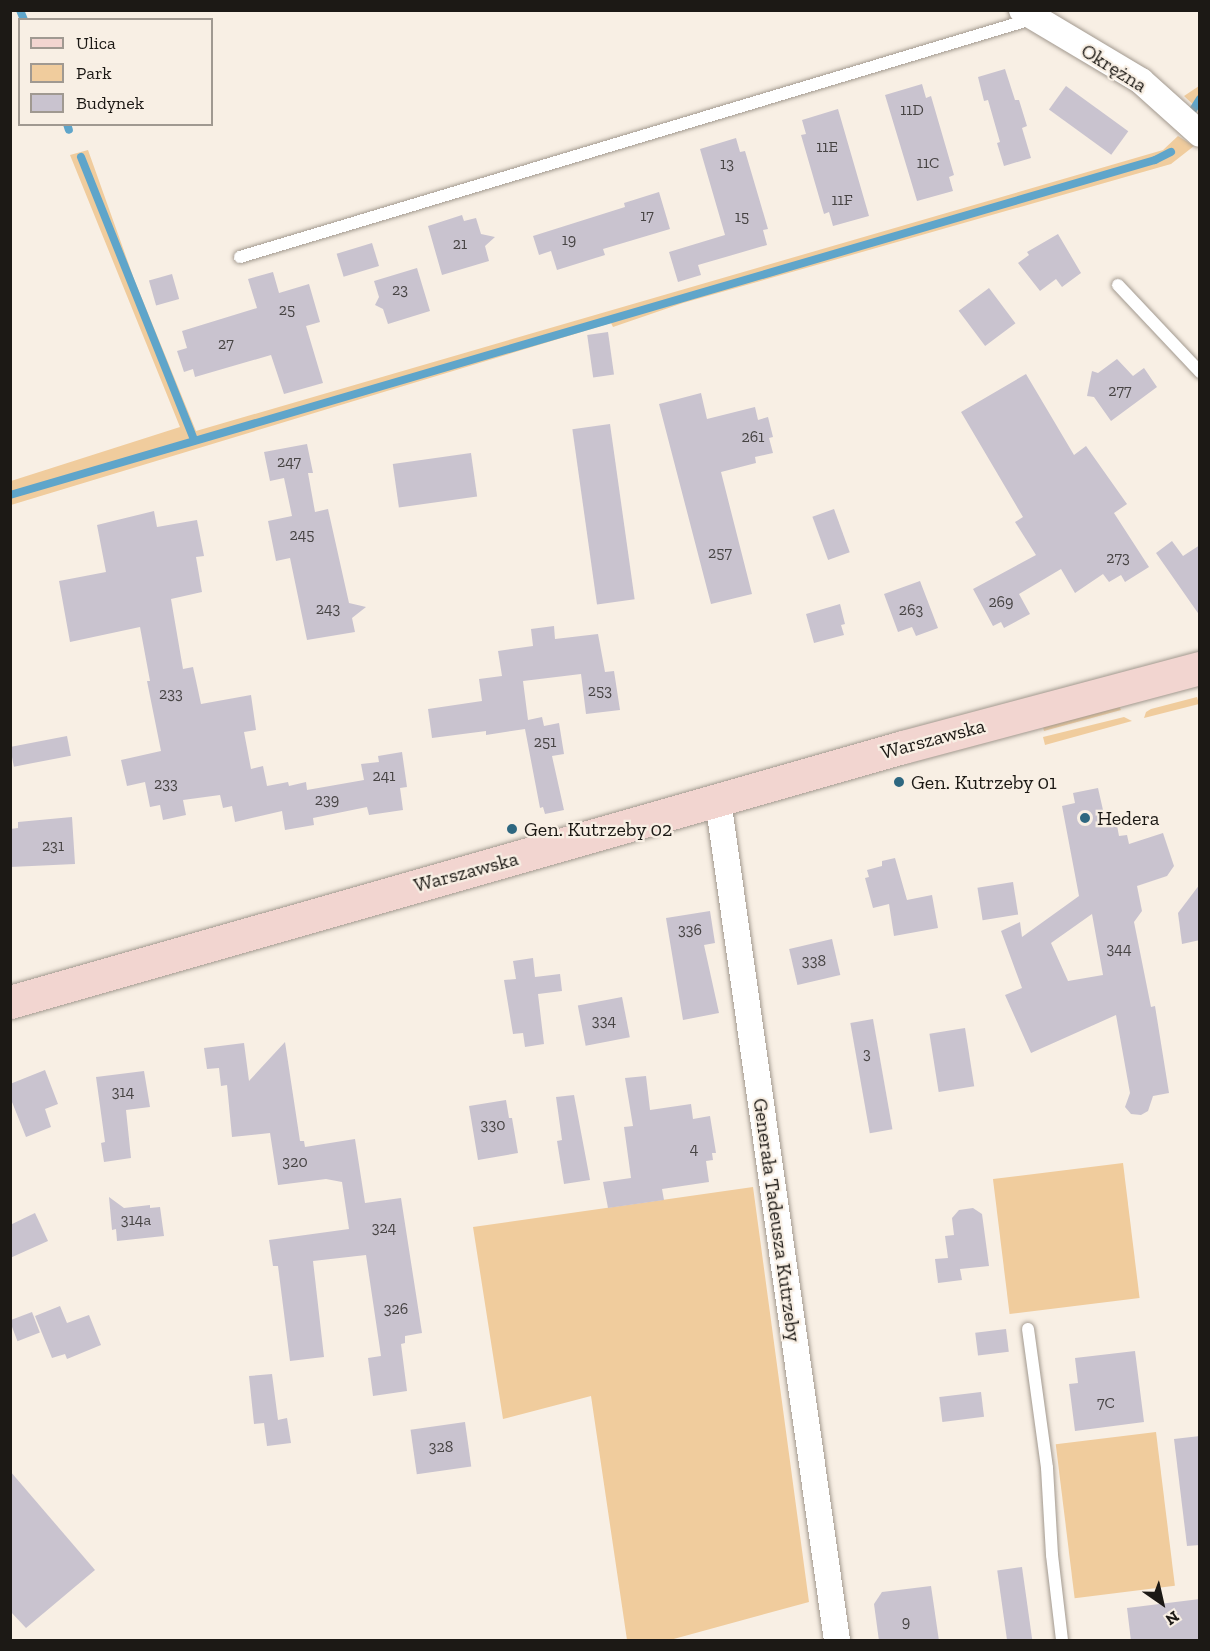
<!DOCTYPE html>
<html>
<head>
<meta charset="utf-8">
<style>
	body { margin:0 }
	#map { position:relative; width:1210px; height:1651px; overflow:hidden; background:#f8efe4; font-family:"Zilla Slab",serif }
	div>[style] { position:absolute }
	.green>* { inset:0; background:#f0cc9d; transform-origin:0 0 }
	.stream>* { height:8px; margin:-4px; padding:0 4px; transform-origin:4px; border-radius:4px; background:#5fa5ca }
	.building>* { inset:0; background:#c9c3cf; transform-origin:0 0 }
	.roads { filter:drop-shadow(0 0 2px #a2998f) drop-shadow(0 0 2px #a2998f) }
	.service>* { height:12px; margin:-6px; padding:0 6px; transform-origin:6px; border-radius:6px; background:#fff }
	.minor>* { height:26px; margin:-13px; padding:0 13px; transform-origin:13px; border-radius:13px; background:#fff }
	.secondary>* { height:33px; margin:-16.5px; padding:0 16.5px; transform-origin:16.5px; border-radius:16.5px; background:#f2d5d0 }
	.dots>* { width:16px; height:16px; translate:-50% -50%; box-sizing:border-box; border:3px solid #f8efe4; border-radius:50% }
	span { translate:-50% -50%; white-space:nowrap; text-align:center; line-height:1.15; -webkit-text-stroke:4.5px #f8efe4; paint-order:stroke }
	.number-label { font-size:16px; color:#474444 }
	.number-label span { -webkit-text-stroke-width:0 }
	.street-label { font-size:20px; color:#1c1915 }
	.poi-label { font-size:20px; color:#1c1915 }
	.left { translate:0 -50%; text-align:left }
	.frame { position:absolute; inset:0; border:12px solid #1c1915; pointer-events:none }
	.legend { position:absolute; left:18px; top:18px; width:195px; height:108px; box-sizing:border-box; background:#f8efe4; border:2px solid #a09991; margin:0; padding:8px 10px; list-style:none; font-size:18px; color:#1c1915 }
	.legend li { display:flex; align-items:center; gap:12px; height:30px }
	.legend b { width:30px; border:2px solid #a09991 }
	.north { position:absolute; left:1132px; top:1573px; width:60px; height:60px; -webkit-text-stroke:4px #f8efe4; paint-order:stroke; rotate:146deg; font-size:16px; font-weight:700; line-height:24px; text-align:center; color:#1c1915 }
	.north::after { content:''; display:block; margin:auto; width:21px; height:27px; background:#1c1915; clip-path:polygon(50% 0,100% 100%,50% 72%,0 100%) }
</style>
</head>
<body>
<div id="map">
	<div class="green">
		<div style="clip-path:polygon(1199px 86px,1199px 110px,1184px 96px)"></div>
		<div style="clip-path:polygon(1178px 136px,1194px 146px,1171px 164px,683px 303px,613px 327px,611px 323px,11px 505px,11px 481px,180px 427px,70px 155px,88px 150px,134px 279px,196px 431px,1163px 150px)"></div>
		<div style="clip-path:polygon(1197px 697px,1199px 704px,1144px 718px,1146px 712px,1151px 709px)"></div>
		<div style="clip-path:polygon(1119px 706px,1121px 710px,1044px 731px,1043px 727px,1048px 722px)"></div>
		<div style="clip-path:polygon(1124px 717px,1132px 721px,1045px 745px,1043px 737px)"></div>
		<div style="left:1123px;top:1163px;width:136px;height:131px;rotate:83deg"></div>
		<div style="clip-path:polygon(753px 1187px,809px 1602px,670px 1640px,627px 1640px,591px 1396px,503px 1419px,473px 1227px)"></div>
		<div style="left:1156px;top:1432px;width:155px;height:101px;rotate:83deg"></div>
	</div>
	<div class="stream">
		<div style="left:20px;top:10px;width:11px;rotate:68deg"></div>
		<div style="left:1193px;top:110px;width:13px;rotate:-58deg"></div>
		<div style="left:67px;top:124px;width:6px;rotate:72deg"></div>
		<div style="left:81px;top:157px;width:305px;rotate:68.2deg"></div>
		<div style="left:10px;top:495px;width:1193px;rotate:-16.31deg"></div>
		<div style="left:1155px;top:160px;width:18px;rotate:-27deg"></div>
	</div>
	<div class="building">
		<div style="clip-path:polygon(1005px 69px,1015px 100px,1019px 100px,1027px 126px,1022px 128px,1031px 158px,1004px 166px,997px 143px,1000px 142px,988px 100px,984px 101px,978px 77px)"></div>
		<div style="clip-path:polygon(922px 84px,926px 98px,931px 96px,954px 175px,949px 177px,953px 191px,917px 201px,885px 95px)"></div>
		<div style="left:1066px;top:86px;width:77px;height:29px;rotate:36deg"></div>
		<div style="clip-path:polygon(838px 109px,869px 216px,833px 226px,829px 212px,824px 214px,801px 135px,806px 134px,802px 120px)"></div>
		<div style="clip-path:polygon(736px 138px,740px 152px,745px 151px,758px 195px,768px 229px,763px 230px,767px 245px,698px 265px,701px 275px,678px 282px,669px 252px,725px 235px,700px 149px)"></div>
		<div style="clip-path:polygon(659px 192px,670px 229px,603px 249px,605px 255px,557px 270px,551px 251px,539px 255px,533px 236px,625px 207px,624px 203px)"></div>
		<div style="clip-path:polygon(462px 215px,464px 221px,476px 218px,481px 234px,495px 237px,485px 246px,489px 261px,442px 275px,428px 226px)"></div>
		<div style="clip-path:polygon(1058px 234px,1081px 273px,1062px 287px,1056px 279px,1040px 291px,1018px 263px,1029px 255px,1027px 252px)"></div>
		<div style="left:372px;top:243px;width:24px;height:37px;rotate:73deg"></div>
		<div style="clip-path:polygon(417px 268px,430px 311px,388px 324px,383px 309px,375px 305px,379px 297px,374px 281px)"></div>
		<div style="clip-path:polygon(273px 272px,279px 293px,309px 284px,320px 322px,306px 326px,323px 383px,284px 394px,271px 355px,195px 377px,193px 369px,184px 372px,177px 351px,187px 348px,182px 331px,257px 308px,248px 279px)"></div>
		<div style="left:172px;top:274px;width:26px;height:24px;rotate:74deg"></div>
		<div style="left:989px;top:288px;width:44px;height:38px;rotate:53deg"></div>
		<div style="left:608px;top:332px;width:43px;height:21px;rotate:82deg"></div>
		<div style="clip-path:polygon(1117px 359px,1133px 376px,1144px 368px,1157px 387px,1111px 421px,1094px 397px,1087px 396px,1092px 371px,1098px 373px)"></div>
		<div style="clip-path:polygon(1026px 374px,1074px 455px,1086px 446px,1127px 504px,1114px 513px,1149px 567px,1125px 582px,1121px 575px,1109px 582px,1103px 574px,1075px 593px,1061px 569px,1019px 594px,1030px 614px,1004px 628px,1001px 622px,993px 626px,973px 589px,1036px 555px,1015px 522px,1023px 517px,961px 412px)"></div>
		<div style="clip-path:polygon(701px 393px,707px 419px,755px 407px,758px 420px,768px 417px,773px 437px,769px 438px,773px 453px,755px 457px,756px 463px,721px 472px,752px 594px,711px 604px,659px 404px)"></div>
		<div style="left:610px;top:424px;width:177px;height:38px;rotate:82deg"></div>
		<div style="clip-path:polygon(307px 444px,313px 473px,308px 473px,315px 512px,328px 509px,349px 603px,366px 607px,352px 618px,355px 632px,307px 640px,290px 558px,276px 561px,268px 521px,292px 516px,284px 478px,270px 481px,264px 452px)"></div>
		<div style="left:471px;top:453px;width:44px;height:79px;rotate:82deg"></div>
		<div style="left:834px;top:509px;width:46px;height:23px;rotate:70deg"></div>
		<div style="clip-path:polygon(154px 511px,157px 527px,197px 520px,204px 556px,196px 557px,202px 592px,171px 599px,183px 669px,193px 667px,201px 704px,251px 695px,256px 730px,244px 732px,251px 769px,263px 766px,267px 786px,288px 782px,289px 786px,306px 782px,307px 790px,364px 780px,361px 764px,379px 762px,378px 756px,402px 752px,407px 787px,400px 788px,403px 810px,369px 815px,367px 807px,313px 818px,314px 825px,285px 830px,282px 811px,235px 822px,232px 806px,223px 808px,220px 795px,183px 800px,186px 815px,163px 820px,160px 805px,150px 807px,145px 782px,127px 786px,121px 760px,161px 751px,147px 681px,150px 681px,140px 627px,70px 642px,59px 581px,106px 572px,97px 525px)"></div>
		<div style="clip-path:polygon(1172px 541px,1183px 556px,1200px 545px,1200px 616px,1156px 553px)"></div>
		<div style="clip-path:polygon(920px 581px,938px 628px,916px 636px,912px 627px,898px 632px,884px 594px)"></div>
		<div style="clip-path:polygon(840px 604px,845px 624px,841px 625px,844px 635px,814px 643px,806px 614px)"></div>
		<div style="clip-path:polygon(554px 626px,555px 639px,598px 634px,605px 672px,614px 671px,620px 710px,586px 714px,581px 674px,523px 681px,528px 720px,542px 717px,544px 726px,559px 723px,564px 754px,552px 756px,564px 810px,545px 814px,543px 807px,540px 808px,525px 729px,486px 735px,486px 731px,432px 738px,428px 709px,482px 701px,479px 679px,502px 676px,498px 651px,533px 646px,531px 629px)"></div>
		<div style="left:67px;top:736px;width:20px;height:58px;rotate:79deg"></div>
		<div style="clip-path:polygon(evenodd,1098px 788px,1103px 810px,1116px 820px,1119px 836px,1127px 835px,1129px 844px,1163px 833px,1174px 866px,1167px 876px,1137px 886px,1142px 911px,1134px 922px,1151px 1007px,1155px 1006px,1169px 1093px,1153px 1096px,1148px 1111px,1141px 1115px,1131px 1114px,1125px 1107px,1130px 1093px,1116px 1015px,1031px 1053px,1005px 995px,1022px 988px,1001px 931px,1020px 922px,1022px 937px,1079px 896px,1062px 806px,1075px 803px,1073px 793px,1098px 788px,1092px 914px,1103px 975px,1068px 981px,1051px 943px,1092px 914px)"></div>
		<div style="clip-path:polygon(72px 817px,75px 864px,10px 867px,10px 829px,18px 828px,18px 822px)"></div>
		<div style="clip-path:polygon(895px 858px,907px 900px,932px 895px,938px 928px,894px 936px,889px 904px,873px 908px,865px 878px,869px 877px,867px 870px,882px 866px,882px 861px)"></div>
		<div style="left:1013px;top:882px;width:33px;height:36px;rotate:81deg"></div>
		<div style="clip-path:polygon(1200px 884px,1200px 940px,1182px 944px,1178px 913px)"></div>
		<div style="clip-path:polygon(710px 911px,715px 943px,704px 945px,719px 1013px,683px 1020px,666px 918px)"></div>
		<div style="left:832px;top:939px;width:37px;height:44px;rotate:77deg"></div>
		<div style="clip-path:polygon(533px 958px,535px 977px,560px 974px,562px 991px,538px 994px,544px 1044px,525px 1047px,523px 1033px,513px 1034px,504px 980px,516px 979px,513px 961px)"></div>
		<div style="left:622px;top:997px;width:41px;height:45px;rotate:79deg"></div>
		<div style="left:873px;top:1019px;width:112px;height:23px;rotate:80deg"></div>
		<div style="left:965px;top:1028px;width:59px;height:36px;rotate:81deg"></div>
		<div style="clip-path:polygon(285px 1042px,300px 1141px,304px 1141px,305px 1147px,355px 1139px,365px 1203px,401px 1198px,422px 1333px,405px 1336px,405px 1343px,401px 1344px,407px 1391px,373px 1396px,368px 1358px,381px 1356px,366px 1255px,313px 1261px,324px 1357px,290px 1361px,278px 1266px,273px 1266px,269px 1240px,349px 1229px,342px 1182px,326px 1179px,278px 1185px,270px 1133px,232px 1137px,227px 1085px,221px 1086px,219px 1068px,207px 1069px,204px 1048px,244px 1043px,249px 1081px)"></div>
		<div style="clip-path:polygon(45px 1070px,58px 1104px,45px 1109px,51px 1127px,26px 1137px,10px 1097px,10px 1084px)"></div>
		<div style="clip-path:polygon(144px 1071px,150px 1107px,126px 1110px,131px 1158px,104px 1162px,101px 1143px,105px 1142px,96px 1077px)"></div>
		<div style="clip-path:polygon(646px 1076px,650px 1110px,691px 1104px,693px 1119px,710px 1116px,716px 1153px,712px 1153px,713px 1160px,706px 1161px,709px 1182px,662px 1189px,664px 1200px,608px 1208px,603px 1182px,631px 1178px,624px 1127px,633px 1126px,625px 1078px)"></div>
		<div style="clip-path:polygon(574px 1095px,590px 1180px,564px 1184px,557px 1141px,562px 1140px,556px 1097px)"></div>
		<div style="clip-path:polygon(506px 1100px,509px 1118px,512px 1118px,518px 1153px,478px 1160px,469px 1106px)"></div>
		<div style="clip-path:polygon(109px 1197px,124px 1208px,150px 1205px,150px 1208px,160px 1207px,164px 1236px,117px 1241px,116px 1229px,112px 1230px)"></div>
		<div style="clip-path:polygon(973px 1208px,982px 1214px,989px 1266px,960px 1269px,962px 1280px,938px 1283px,935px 1259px,948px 1258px,945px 1236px,954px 1235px,952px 1218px,959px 1210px)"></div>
		<div style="clip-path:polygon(35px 1213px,48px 1241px,10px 1258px,10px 1225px)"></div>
		<div style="clip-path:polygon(60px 1306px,67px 1323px,89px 1315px,101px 1345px,67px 1359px,65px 1354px,52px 1358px,35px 1316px)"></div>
		<div style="left:32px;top:1312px;width:22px;height:24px;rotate:69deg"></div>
		<div style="left:1006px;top:1329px;width:23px;height:31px;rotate:83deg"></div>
		<div style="clip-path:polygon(1135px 1351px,1144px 1422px,1075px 1431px,1069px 1384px,1078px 1383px,1075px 1358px)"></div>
		<div style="clip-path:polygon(272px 1374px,278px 1420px,287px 1418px,291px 1443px,267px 1446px,264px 1423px,254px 1424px,249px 1376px)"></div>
		<div style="left:981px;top:1392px;width:25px;height:42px;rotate:83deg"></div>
		<div style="left:465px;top:1422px;width:45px;height:55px;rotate:82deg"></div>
		<div style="clip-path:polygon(1200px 1436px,1200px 1545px,1187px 1546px,1174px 1439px)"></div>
		<div style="clip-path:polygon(10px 1471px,95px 1570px,26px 1628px,10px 1611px)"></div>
		<div style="left:1022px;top:1567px;width:75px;height:25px;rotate:82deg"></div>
		<div style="clip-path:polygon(931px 1586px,939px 1641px,879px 1641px,874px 1604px,882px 1592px)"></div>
		<div style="clip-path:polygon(1200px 1599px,1200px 1641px,1131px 1641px,1127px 1608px)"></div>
	</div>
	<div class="roads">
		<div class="service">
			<div style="left:240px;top:257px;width:827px;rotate:-16.73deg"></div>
			<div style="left:1118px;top:285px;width:120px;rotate:46.7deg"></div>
			<div style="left:1028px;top:1329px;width:140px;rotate:82.2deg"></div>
			<div style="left:1047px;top:1468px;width:87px;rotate:86.7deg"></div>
			<div style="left:1052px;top:1555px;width:86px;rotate:83.3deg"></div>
		</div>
		<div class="minor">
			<div style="left:1022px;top:10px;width:139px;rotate:30.8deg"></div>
			<div style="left:1141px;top:81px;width:79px;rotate:41.9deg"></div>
			<div style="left:718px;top:800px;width:848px;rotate:81.94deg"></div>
		</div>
		<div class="secondary">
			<div style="left:10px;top:1002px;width:929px;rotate:-15.94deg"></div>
			<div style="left:903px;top:747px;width:307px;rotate:-14.9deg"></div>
		</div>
	</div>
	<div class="dots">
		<div style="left:899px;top:782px;background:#2e6780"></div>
		<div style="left:1085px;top:818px;background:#2e6780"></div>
		<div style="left:512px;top:829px;background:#2e6780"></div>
	</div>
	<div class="number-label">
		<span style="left:912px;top:110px">11D</span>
		<span style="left:827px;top:147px">11E</span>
		<span style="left:928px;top:163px">11C</span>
		<span style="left:727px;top:164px">13</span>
		<span style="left:842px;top:200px">11F</span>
		<span style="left:647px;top:216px">17</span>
		<span style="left:742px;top:217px">15</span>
		<span style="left:569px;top:240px">19</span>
		<span style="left:460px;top:244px">21</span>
		<span style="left:400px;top:290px">23</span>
		<span style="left:287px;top:310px">25</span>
		<span style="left:226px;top:344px">27</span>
		<span style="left:1120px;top:391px">277</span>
		<span style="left:753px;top:437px">261</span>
		<span style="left:289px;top:462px">247</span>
		<span style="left:302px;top:535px">245</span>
		<span style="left:720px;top:553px">257</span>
		<span style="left:1118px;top:558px">273</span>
		<span style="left:1001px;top:602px">269</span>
		<span style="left:328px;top:609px">243</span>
		<span style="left:911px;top:610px">263</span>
		<span style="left:600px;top:691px">253</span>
		<span style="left:171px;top:694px">233</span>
		<span style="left:545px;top:742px">251</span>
		<span style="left:384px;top:776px">241</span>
		<span style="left:166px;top:784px">233</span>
		<span style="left:327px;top:800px">239</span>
		<span style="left:53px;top:846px">231</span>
		<span style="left:690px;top:930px">336</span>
		<span style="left:1119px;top:949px">344</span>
		<span style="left:814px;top:961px">338</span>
		<span style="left:604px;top:1021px">334</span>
		<span style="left:867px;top:1054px">3</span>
		<span style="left:123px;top:1092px">314</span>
		<span style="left:493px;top:1125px">330</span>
		<span style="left:694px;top:1149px">4</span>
		<span style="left:295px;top:1162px">320</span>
		<span style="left:136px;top:1220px">314a</span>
		<span style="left:384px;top:1228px">324</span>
		<span style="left:396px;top:1309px">326</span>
		<span style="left:1106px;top:1403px">7C</span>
		<span style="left:441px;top:1447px">328</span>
		<span style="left:906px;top:1622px">9</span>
	</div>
	<div class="street-label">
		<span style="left:1114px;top:68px;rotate:32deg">Okrężna</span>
		<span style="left:933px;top:739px;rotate:-15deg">Warszawska</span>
		<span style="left:466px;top:872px;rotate:-15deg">Warszawska</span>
		<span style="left:777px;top:1220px;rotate:82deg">Generała Tadeusza Kutrzeby</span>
	</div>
	<div class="poi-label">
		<span class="left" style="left:911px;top:782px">Gen. Kutrzeby 01</span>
		<span class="left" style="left:1097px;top:818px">Hedera</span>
		<span class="left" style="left:524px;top:829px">Gen. Kutrzeby 02</span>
	</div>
	<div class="frame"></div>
	<ul class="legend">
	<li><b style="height:8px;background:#f2d5d0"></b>Ulica</li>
	<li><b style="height:16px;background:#f0cc9d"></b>Park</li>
	<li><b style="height:16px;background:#c9c3cf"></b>Budynek</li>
	</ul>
	<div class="north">N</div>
</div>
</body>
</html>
